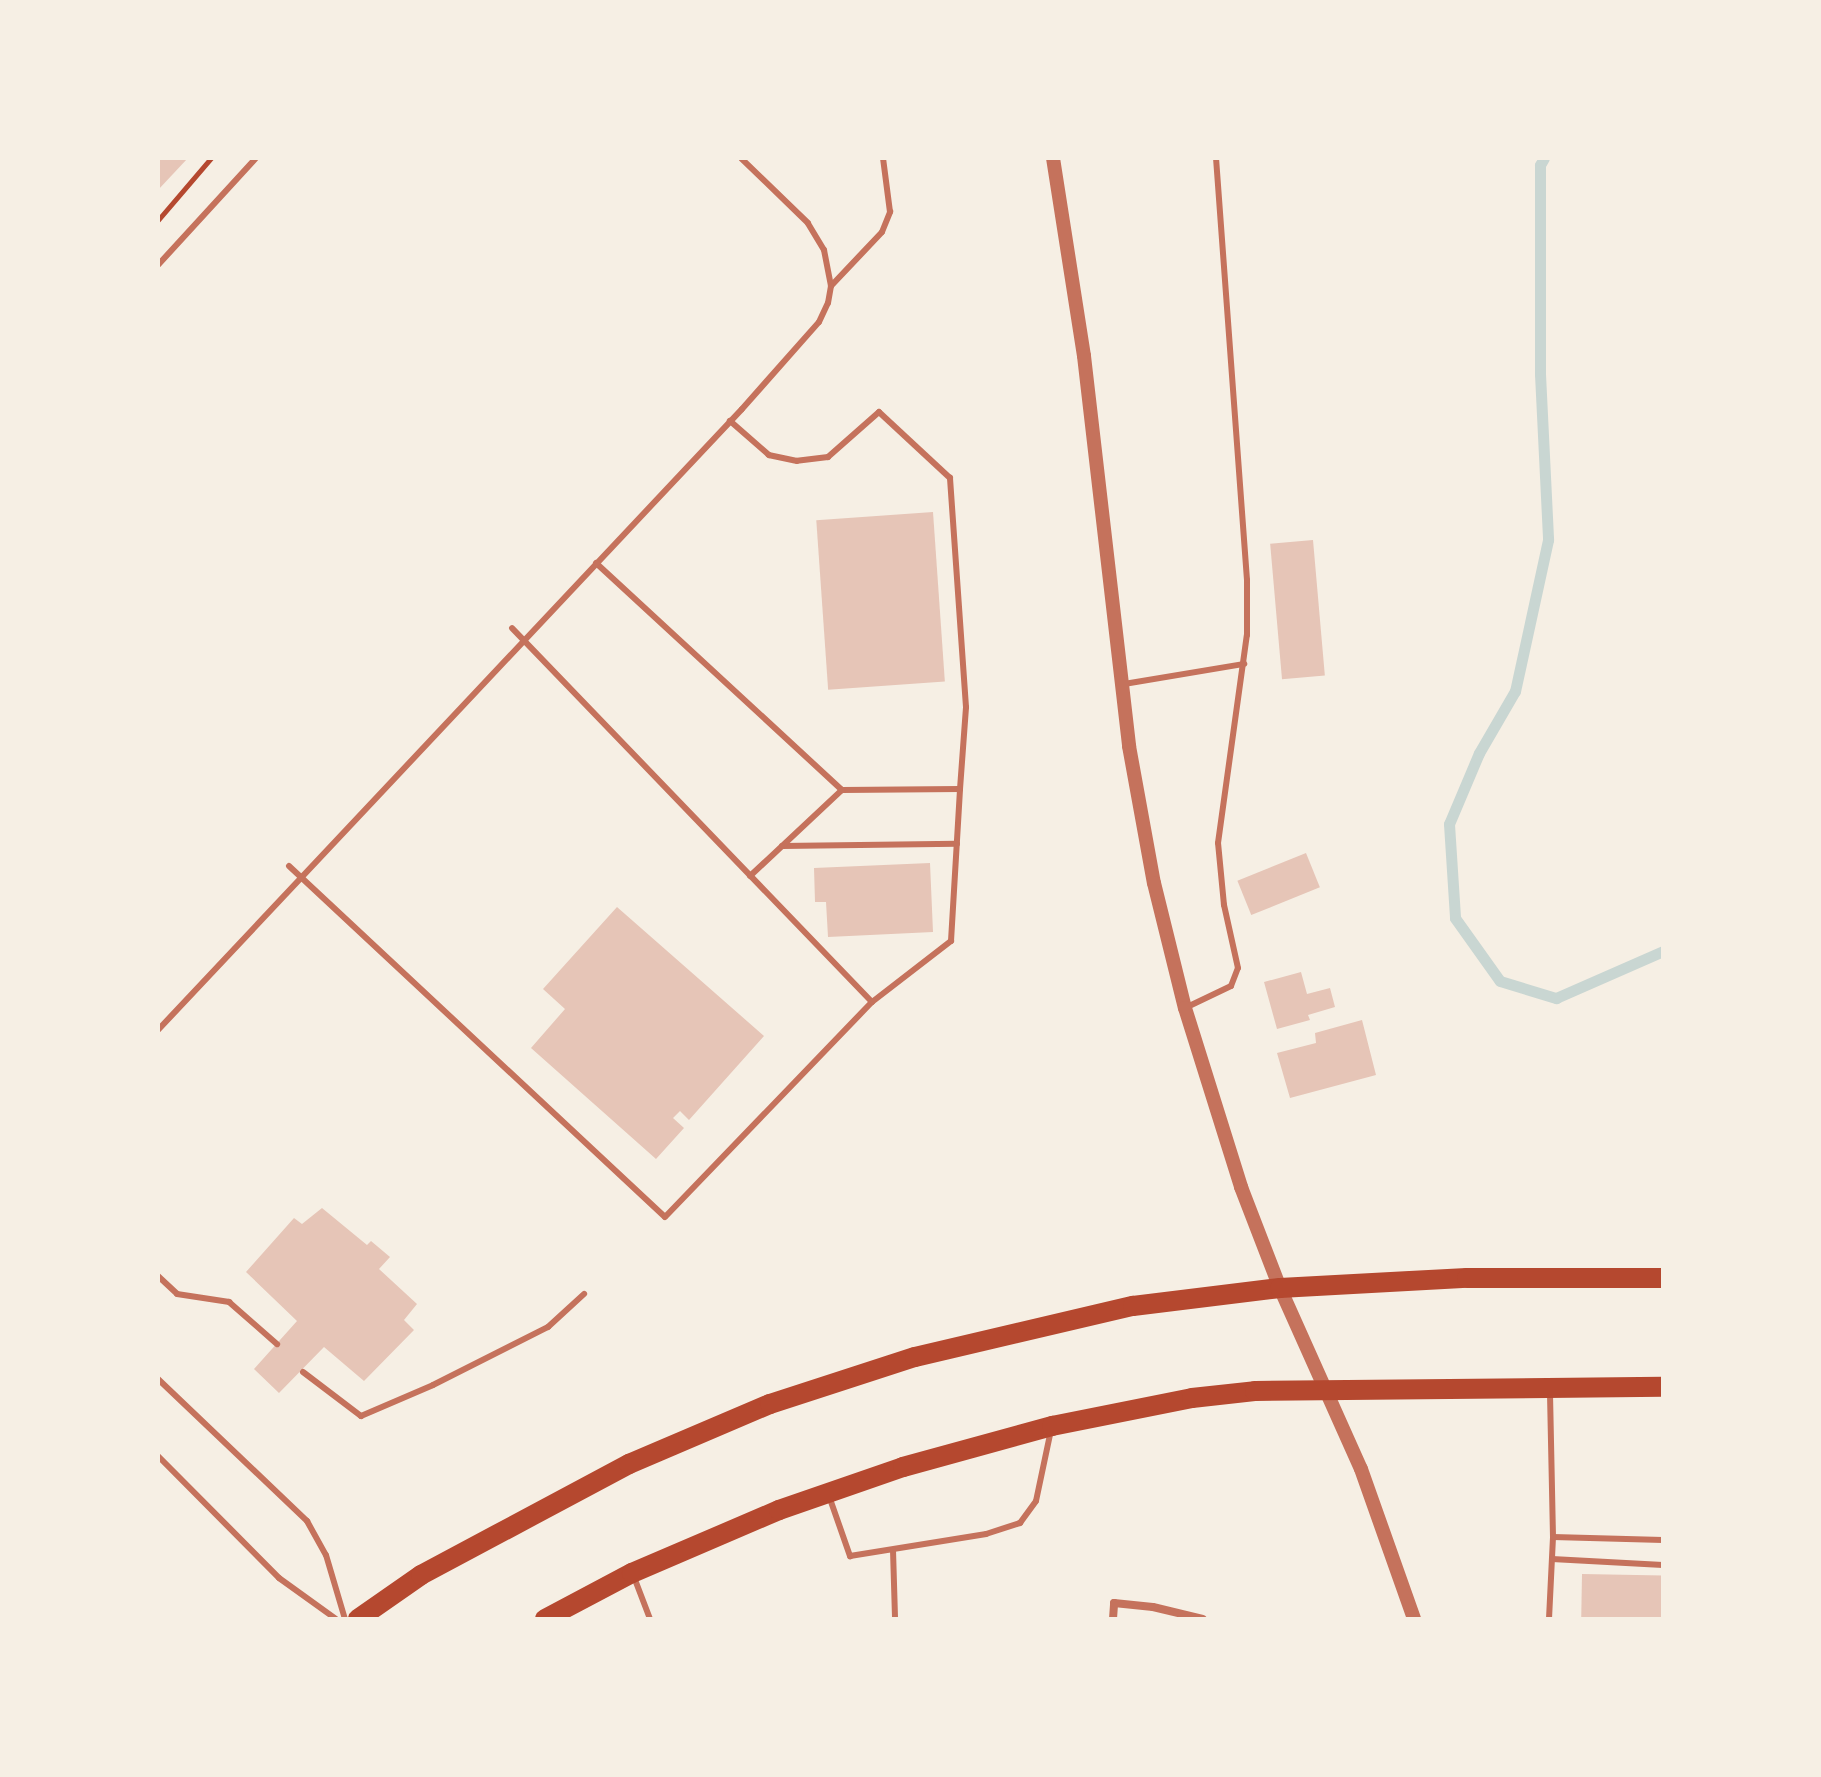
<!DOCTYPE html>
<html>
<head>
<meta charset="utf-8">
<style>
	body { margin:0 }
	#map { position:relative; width:1821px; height:1777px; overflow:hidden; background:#f6efe4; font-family:"Roboto Condensed",sans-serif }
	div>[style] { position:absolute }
	.stream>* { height:11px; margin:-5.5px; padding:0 5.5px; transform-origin:5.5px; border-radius:5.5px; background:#c9d6d2 }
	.building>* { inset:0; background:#e6c5b7; transform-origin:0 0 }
	.path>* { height:5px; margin:-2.5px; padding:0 2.5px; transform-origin:2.5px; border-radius:2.5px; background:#b5482f }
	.service>* { height:6px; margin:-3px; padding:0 3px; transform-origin:3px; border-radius:3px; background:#c5725c }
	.minor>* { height:8px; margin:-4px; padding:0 4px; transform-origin:4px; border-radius:4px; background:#c5725c }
	.tertiary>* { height:14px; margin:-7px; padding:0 7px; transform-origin:7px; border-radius:7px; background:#c5725c }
	.primary>* { height:20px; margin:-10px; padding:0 10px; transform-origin:10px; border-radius:10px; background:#b5482f }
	span { translate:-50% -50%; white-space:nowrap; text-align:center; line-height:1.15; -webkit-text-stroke:6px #f6efe4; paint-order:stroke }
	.frame { position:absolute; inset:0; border:160px solid #f6efe4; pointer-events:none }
</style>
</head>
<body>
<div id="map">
	<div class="stream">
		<div style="left:1544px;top:158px;width:8px;rotate:120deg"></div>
		<div style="left:1540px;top:165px;width:209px;rotate:90deg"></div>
		<div style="left:1540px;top:374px;width:166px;rotate:87.2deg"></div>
		<div style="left:1548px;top:540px;width:155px;rotate:102.3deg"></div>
		<div style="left:1515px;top:691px;width:72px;rotate:120.1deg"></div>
		<div style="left:1479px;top:753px;width:77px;rotate:112.9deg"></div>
		<div style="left:1449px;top:824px;width:94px;rotate:86.3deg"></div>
		<div style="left:1455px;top:918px;width:77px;rotate:54.5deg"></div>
		<div style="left:1500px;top:981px;width:59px;rotate:16.9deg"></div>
		<div style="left:1556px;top:998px;width:117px;rotate:-23.7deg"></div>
	</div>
	<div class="building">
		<div style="clip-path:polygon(158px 158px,188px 158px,158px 190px)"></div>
		<div style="left:933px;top:512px;width:170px;height:117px;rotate:86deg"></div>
		<div style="left:1313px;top:540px;width:136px;height:43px;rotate:85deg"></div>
		<div style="left:1306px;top:853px;width:37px;height:74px;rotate:68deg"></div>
		<div style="clip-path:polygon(930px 863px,933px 932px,828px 937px,826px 902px,815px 902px,814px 868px)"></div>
		<div style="clip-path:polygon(617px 907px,764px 1036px,689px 1120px,680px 1111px,673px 1118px,684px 1128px,656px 1159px,531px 1048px,565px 1009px,543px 989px)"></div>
		<div style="clip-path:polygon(1301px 972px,1307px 994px,1330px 988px,1335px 1007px,1308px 1015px,1310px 1020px,1277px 1029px,1264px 982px)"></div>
		<div style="clip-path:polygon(1362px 1020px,1376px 1075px,1290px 1098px,1277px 1053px,1316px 1043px,1315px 1033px)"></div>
		<div style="clip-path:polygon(322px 1208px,367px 1245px,371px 1241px,390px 1257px,379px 1269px,417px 1304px,404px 1320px,414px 1330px,364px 1381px,324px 1347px,279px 1393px,254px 1369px,297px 1321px,246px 1272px,294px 1218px,302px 1224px)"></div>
		<div style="left:1582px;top:1574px;width:81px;height:45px;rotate:1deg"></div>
	</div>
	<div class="path">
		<div style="left:158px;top:220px;width:82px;rotate:-49.5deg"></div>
	</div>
	<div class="service">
		<div style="left:158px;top:265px;width:145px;rotate:-47.5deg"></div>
		<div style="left:831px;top:286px;width:74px;rotate:-46.6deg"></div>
		<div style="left:882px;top:232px;width:22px;rotate:-68deg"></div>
		<div style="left:890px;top:212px;width:54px;rotate:-97.4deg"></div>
		<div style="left:596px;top:563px;width:335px;rotate:42.7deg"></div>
		<div style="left:842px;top:790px;width:118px;rotate:-0.5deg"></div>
		<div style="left:960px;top:789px;width:82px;rotate:-85.8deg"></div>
		<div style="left:966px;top:707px;width:230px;rotate:-94deg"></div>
		<div style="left:950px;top:478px;width:97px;rotate:-137.1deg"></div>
		<div style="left:879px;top:412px;width:68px;rotate:138.6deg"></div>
		<div style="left:828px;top:457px;width:31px;rotate:173deg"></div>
		<div style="left:797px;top:461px;width:29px;rotate:-168deg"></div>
		<div style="left:769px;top:455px;width:52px;rotate:-138.9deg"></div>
		<div style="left:1124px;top:684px;width:122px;rotate:-9.5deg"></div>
		<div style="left:782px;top:846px;width:175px;rotate:-0.7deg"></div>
		<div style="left:289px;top:866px;width:514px;rotate:43.03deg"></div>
		<div style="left:665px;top:1217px;width:298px;rotate:-46.1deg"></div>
		<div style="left:872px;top:1002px;width:519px;rotate:-133.91deg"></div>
		<div style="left:750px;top:876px;width:126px;rotate:-43.1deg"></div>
		<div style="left:872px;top:1002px;width:100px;rotate:-37.7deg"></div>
		<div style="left:951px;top:941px;width:152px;rotate:-86.6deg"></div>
		<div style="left:1185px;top:1008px;width:51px;rotate:-25.6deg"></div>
		<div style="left:1231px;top:986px;width:19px;rotate:-69deg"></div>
		<div style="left:1238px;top:968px;width:65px;rotate:-102.5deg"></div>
		<div style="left:1224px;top:905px;width:62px;rotate:-95.5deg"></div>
		<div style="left:1218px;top:843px;width:210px;rotate:-82.1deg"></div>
		<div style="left:1247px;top:635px;width:55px;rotate:-90deg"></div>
		<div style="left:1247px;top:580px;width:423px;rotate:-94.2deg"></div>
		<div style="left:158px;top:1030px;width:852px;rotate:-46.76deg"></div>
		<div style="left:742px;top:409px;width:116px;rotate:-48.5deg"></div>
		<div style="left:819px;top:322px;width:21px;rotate:-65deg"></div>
		<div style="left:828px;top:303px;width:17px;rotate:-80deg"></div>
		<div style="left:831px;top:286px;width:37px;rotate:-101deg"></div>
		<div style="left:824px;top:250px;width:31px;rotate:-121deg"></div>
		<div style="left:808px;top:223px;width:93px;rotate:-135.9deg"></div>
		<div style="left:158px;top:1276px;width:26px;rotate:43deg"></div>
		<div style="left:177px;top:1294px;width:53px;rotate:8.7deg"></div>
		<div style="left:229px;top:1302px;width:64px;rotate:41.2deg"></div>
		<div style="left:303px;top:1372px;width:73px;rotate:37.2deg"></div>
		<div style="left:361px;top:1416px;width:78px;rotate:-23.3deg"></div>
		<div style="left:433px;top:1385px;width:129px;rotate:-26.8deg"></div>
		<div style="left:548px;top:1327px;width:49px;rotate:-42.5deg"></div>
		<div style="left:158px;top:1379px;width:206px;rotate:43.6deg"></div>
		<div style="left:307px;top:1521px;width:39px;rotate:61deg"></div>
		<div style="left:326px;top:1555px;width:67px;rotate:73.5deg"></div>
		<div style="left:158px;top:1456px;width:172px;rotate:45.2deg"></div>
		<div style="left:279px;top:1578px;width:70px;rotate:35.7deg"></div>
		<div style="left:829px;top:1496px;width:64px;rotate:70.7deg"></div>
		<div style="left:850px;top:1556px;width:138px;rotate:-9.2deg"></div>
		<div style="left:986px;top:1534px;width:36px;rotate:-18deg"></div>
		<div style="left:1020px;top:1523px;width:27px;rotate:-54deg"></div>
		<div style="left:1036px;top:1501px;width:73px;rotate:-78.1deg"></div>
		<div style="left:1553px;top:1537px;width:110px;rotate:1.6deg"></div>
		<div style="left:893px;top:1550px;width:69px;rotate:88.3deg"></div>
		<div style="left:1552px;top:1559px;width:111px;rotate:3.1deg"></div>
		<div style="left:634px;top:1577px;width:45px;rotate:69.1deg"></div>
		<div style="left:1549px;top:1619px;width:82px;rotate:-87.2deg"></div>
		<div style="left:1553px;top:1537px;width:147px;rotate:-91.2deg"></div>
	</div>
	<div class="minor">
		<div style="left:1113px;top:1619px;width:16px;rotate:-86deg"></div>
		<div style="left:1114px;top:1603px;width:39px;rotate:6deg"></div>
		<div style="left:1153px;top:1607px;width:51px;rotate:13.5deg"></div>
	</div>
	<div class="tertiary">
		<div style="left:1053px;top:158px;width:200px;rotate:81.1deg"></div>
		<div style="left:1084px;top:356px;width:393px;rotate:83.4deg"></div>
		<div style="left:1129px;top:746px;width:139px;rotate:79.7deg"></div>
		<div style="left:1154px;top:883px;width:129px;rotate:76.1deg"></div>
		<div style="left:1185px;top:1008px;width:188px;rotate:72.6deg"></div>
		<div style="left:1241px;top:1187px;width:108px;rotate:68.9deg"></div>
		<div style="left:1280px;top:1288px;width:198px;rotate:65.9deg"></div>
		<div style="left:1361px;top:1469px;width:159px;rotate:70.5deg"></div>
	</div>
	<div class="primary">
		<div style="left:358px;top:1619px;width:77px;rotate:-34.9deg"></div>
		<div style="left:421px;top:1575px;width:236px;rotate:-28.1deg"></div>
		<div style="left:629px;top:1464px;width:153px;rotate:-23.1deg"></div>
		<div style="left:770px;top:1404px;width:152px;rotate:-18deg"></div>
		<div style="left:915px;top:1357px;width:224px;rotate:-13.2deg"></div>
		<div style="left:1133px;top:1306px;width:148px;rotate:-7deg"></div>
		<div style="left:1280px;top:1288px;width:187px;rotate:-3.1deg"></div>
		<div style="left:1467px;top:1278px;width:196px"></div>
		<div style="left:545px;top:1619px;width:98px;rotate:-27.9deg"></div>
		<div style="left:632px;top:1573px;width:160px;rotate:-23.2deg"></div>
		<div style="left:779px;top:1510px;width:131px;rotate:-19.1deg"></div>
		<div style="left:903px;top:1467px;width:155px;rotate:-15.4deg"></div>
		<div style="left:1052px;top:1426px;width:143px;rotate:-11.3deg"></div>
		<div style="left:1192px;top:1398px;width:63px;rotate:-6.3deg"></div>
		<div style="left:1255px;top:1391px;width:408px;rotate:-0.6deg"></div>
	</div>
	<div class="frame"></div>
</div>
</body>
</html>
